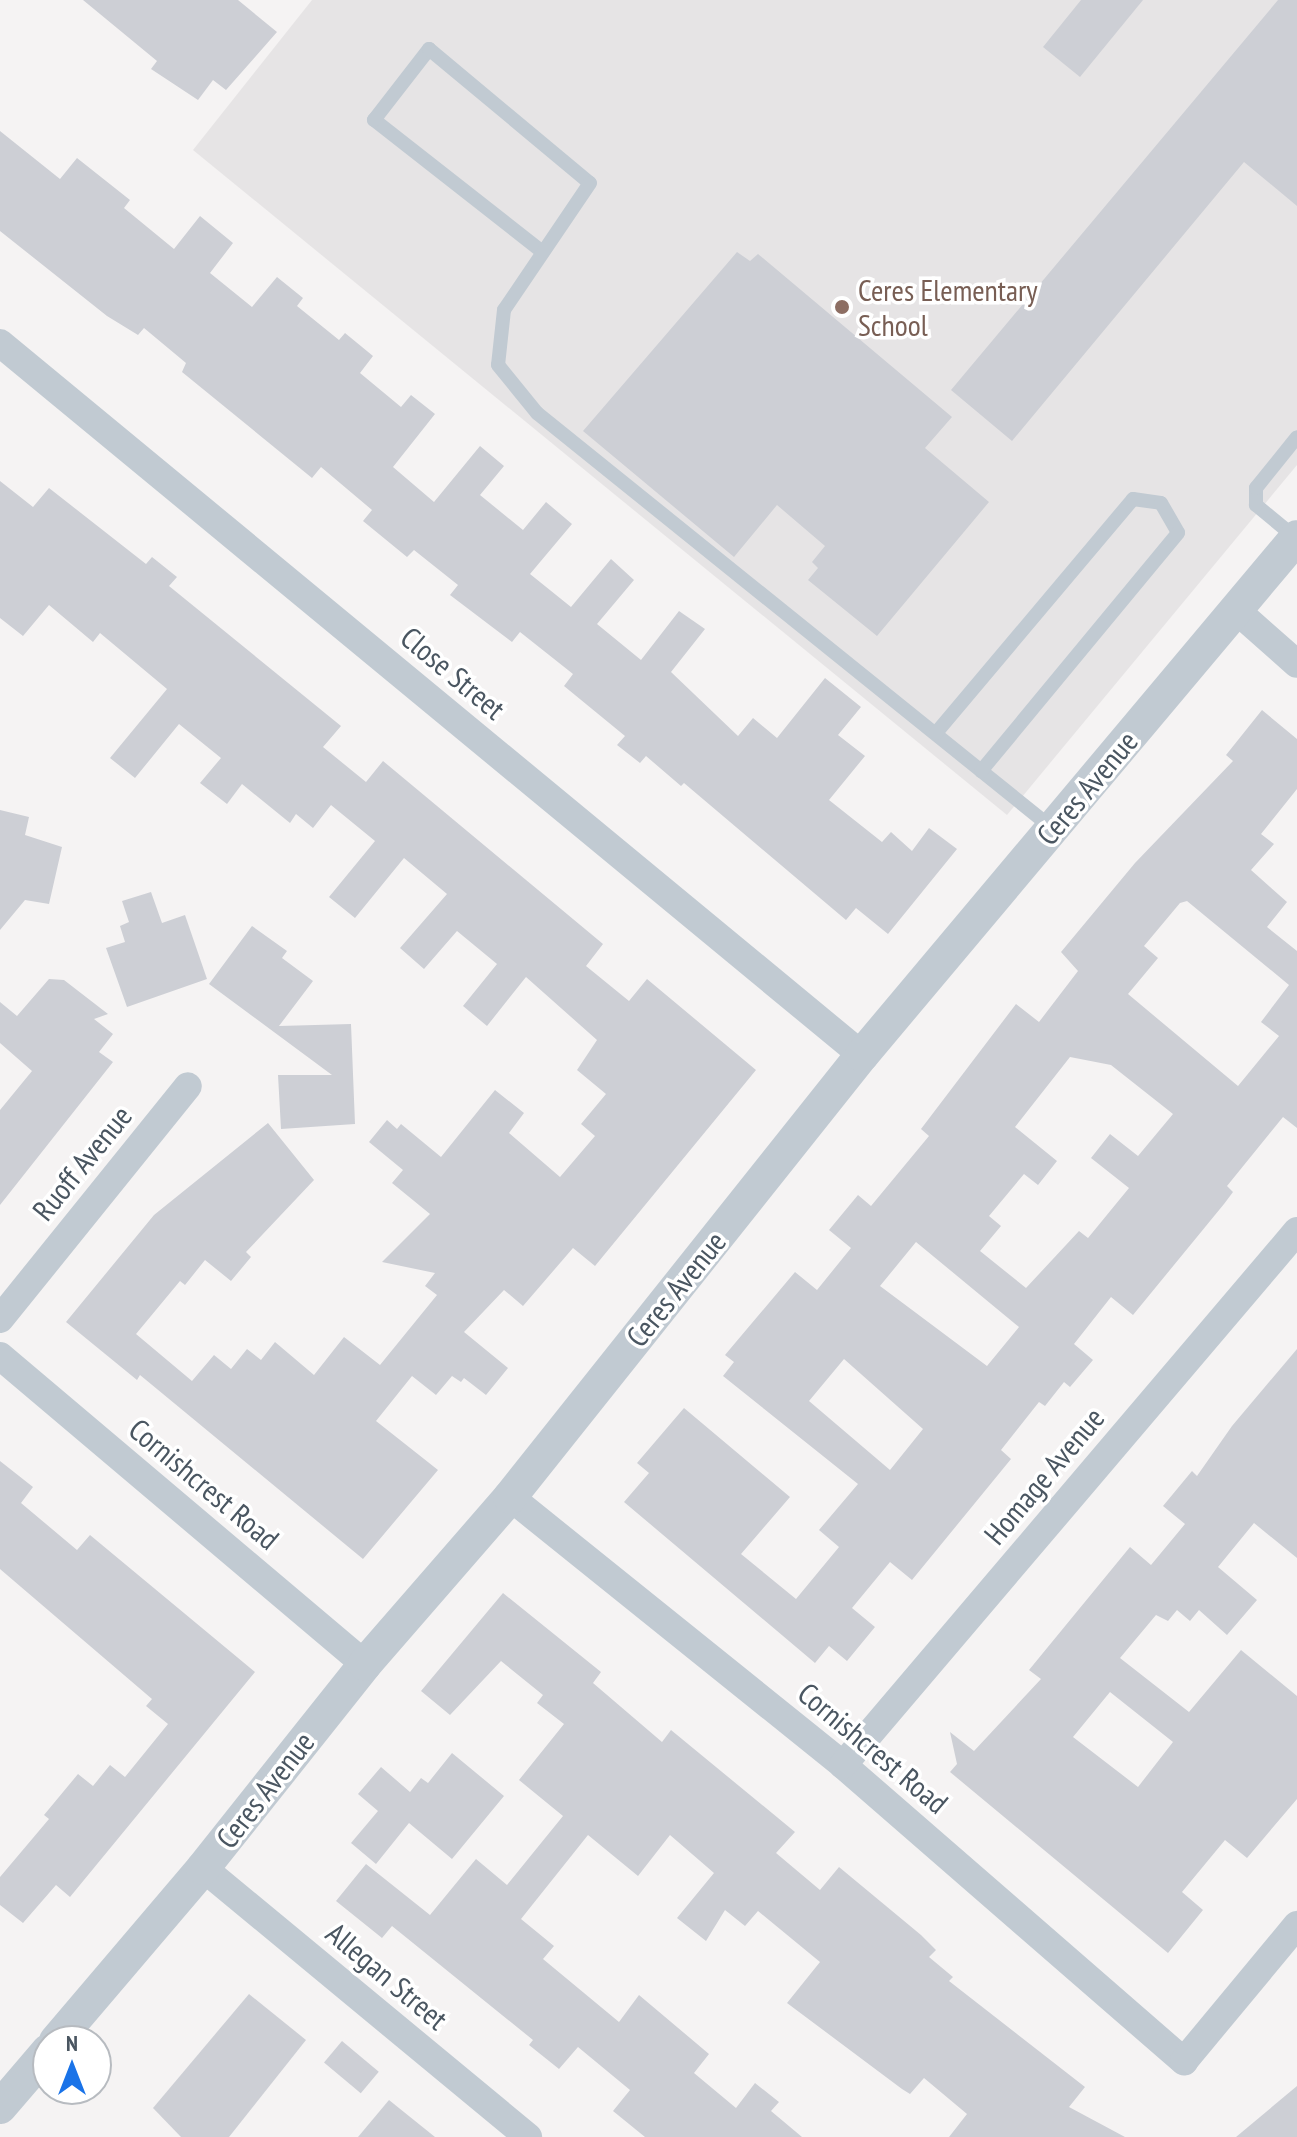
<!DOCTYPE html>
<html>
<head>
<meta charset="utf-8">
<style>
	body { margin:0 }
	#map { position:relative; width:1297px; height:2137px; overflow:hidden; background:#f5f3f3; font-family:"PT Sans Narrow",sans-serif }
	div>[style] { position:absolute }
	.education>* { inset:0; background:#e6e4e5 }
	.building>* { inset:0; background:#cdcfd5; transform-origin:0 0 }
	.service>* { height:14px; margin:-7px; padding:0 7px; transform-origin:7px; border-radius:7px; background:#c1cad2 }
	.minor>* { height:28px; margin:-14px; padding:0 14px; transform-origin:14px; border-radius:14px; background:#c1cad2 }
	.tertiary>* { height:34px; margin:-17px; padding:0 17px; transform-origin:17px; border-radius:17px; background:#c1cad2 }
	.dots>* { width:22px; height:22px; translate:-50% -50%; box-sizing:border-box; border:4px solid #fff; border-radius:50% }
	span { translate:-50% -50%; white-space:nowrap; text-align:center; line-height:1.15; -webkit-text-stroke:7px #fff; paint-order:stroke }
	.education-label { font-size:30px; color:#785e54 }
	.left { translate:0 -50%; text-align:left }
	.street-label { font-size:30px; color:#4a5661 }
	.north { position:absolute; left:32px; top:2025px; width:80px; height:80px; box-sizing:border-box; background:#fff; border:2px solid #b7bbc0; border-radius:50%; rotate:0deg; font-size:22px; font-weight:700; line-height:32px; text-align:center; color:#4a5661 }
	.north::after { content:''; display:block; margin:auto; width:28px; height:36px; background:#1a73e8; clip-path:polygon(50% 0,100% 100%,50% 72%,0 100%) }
</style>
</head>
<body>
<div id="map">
	<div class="education">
		<div style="clip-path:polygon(312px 0,1297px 0,1297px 465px,1007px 815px,193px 150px)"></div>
	</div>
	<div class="building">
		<div style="clip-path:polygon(83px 0,238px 0,277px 32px,226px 90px,213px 80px,198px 100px,151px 69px,157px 61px)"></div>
		<div style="clip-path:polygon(1081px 0,1143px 0,1080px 77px,1043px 47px)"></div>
		<div style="clip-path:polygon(1278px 0,1297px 0,1297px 206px,1244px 162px,1012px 441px,951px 390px)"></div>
		<div style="clip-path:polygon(0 131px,60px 179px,77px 158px,130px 200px,124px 208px,174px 249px,200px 216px,233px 243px,210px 273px,252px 307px,277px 277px,303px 298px,297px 306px,339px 340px,345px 333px,373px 356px,360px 373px,401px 407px,411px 395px,435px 414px,393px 467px,434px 502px,480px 446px,504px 466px,480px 495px,523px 530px,546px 502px,572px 524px,530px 574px,571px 607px,611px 559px,634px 580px,597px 624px,641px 660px,679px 611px,705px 629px,671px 672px,738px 736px,753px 718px,777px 738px,825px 678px,861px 707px,838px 735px,865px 756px,829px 800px,882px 842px,891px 832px,912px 851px,929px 828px,957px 849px,888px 934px,856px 908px,846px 920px,684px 783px,681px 786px,646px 756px,640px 763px,617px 745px,625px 736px,564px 686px,573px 674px,520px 632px,512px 642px,450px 595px,458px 585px,414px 550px,407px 557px,363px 521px,372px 510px,321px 467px,312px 478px,182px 372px,186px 363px,144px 328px,138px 335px,107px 316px,0 231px)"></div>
		<div style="clip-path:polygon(737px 252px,750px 261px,758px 254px,952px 417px,925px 448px,989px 502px,877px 636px,808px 580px,818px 568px,812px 562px,825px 546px,777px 505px,734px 557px,583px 431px)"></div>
		<div style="clip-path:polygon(0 481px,33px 507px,49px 488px,146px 564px,152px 557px,177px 577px,169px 586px,341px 726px,323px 747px,366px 782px,383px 761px,603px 944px,586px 966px,629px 1001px,647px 979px,756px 1070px,595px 1266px,573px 1248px,523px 1306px,504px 1290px,464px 1332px,508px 1368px,486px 1395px,464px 1378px,461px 1382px,452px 1376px,436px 1395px,412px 1376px,376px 1421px,438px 1470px,363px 1559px,140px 1375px,137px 1380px,66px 1322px,154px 1215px,268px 1123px,314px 1180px,246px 1252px,251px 1257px,231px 1281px,205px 1260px,185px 1285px,180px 1281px,136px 1334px,192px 1381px,214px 1355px,231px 1369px,247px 1349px,261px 1360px,275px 1342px,314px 1375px,344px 1337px,380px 1365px,437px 1295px,425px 1286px,435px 1273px,382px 1262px,430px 1214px,392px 1183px,403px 1170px,369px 1142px,387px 1120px,397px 1129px,401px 1124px,441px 1157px,495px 1090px,524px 1113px,509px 1133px,560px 1177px,595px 1136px,581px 1124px,606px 1094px,577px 1070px,597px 1040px,526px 977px,487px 1026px,463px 1006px,497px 964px,457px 931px,424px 969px,400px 948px,447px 894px,404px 858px,355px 918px,329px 897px,375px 841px,331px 805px,313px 828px,296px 814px,290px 823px,242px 784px,227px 804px,200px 783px,221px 758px,179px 724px,135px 778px,110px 758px,167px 689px,100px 633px,93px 642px,49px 605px,23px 636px,0 618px)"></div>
		<div style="clip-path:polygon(evenodd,1262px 710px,1297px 739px,1297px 789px,1261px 834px,1274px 844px,1251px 870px,1287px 902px,1267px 927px,1297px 951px,1297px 1128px,1283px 1117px,1227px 1186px,1233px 1192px,1224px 1204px,1133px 1315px,1111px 1297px,1074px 1344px,1093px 1360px,1070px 1387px,1064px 1382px,1045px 1406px,1039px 1402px,1001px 1450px,1011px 1459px,912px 1580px,890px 1562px,852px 1608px,875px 1627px,847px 1661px,829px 1646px,815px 1663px,624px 1502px,649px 1473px,637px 1463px,684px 1408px,790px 1497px,741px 1554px,796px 1599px,839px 1547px,819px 1530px,858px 1484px,723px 1376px,734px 1362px,725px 1355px,795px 1272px,817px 1290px,851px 1248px,829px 1230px,858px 1195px,871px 1206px,929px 1136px,921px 1129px,1016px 1004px,1039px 1022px,1078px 971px,1061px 952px,1135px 863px,1233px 761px,1226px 755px,1262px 710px,1187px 901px,1289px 985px,1261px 1022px,1279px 1036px,1238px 1086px,1128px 994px,1158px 958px,1144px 946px,1180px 903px,1187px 901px,1262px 710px,1070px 1057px,1111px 1065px,1173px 1114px,1138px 1156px,1110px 1134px,1091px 1158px,1129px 1188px,1088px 1238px,1079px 1231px,1026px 1288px,980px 1251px,1001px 1226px,989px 1216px,1024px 1174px,1038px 1185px,1057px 1161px,1015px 1127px,1070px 1057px,1262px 710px,916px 1242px,1019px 1327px,987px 1366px,880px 1286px,916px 1242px,1262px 710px,844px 1359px,923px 1429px,890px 1470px,809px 1401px,844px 1359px)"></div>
		<div style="clip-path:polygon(0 810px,29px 817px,25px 835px,62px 847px,49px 904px,25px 900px,0 930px)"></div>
		<div style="clip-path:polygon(151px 892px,162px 923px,185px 915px,207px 979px,127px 1007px,106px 948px,125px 942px,120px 926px,129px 922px,122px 901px)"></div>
		<div style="clip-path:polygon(252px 926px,287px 951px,282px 958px,313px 981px,279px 1026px,351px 1024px,355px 1124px,281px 1129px,278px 1075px,332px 1075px,209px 984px)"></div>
		<div style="clip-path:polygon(49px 979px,64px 980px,108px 1014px,94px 1019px,113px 1034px,99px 1052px,113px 1062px,0 1205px,0 1110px,32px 1071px,0 1043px,0 1002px,17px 1016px)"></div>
		<div style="clip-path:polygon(evenodd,1297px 1349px,1297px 1558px,1254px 1523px,1218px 1567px,1257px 1600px,1227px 1635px,1199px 1610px,1190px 1621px,1177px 1610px,1168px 1621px,1156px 1615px,1120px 1658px,1189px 1712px,1241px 1650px,1297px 1696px,1297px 1799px,1247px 1858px,1225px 1840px,1182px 1892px,1203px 1910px,1168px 1953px,950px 1772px,957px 1764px,950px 1732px,974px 1751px,1041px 1679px,1029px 1670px,1130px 1547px,1151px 1565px,1185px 1524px,1163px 1506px,1192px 1471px,1197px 1476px,1232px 1426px,1297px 1349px,1110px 1692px,1173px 1742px,1138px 1787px,1073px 1737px,1110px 1692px)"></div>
		<div style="clip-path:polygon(0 1461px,33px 1487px,21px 1503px,77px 1550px,90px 1535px,255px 1672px,70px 1897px,56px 1885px,23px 1923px,0 1905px,0 1877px,49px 1819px,44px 1815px,78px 1774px,93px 1786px,110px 1765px,125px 1777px,168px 1724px,146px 1706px,152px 1699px,0 1569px)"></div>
		<div style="clip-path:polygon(503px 1593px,601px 1672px,593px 1683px,662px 1742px,671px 1730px,795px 1832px,776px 1853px,820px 1890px,839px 1867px,921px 1935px,936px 1950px,929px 1957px,953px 1977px,949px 1981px,1085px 2087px,1069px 2107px,1125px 2137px,949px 2137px,967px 2114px,924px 2078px,910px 2094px,902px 2089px,787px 2003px,820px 1962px,758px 1911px,745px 1926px,725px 1910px,706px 1941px,677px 1918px,714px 1873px,670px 1835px,638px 1876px,588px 1835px,521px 1919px,554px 1946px,543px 1959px,619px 2022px,639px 1995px,709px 2054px,694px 2073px,736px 2108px,755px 2083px,779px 2102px,771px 2111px,802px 2137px,645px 2137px,613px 2111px,630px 2090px,578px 2047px,559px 2069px,529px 2045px,533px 2040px,392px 1926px,382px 1938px,336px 1901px,366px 1864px,430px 1915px,476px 1859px,507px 1885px,563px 1816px,519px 1780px,564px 1724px,537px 1703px,543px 1695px,501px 1661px,450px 1715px,421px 1691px)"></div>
		<div style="clip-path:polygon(452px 1753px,504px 1796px,452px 1859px,409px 1823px,376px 1864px,351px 1843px,378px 1811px,358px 1794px,381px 1767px,410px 1792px,421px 1778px,428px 1783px)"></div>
		<div style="clip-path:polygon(249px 1994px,306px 2040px,229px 2137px,181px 2137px,153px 2108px)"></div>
		<div style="left:342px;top:2041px;width:48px;height:28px;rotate:40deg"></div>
		<div style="clip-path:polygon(1297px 2086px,1297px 2137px,1236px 2137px)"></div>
		<div style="clip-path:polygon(389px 2100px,435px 2137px,358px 2137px)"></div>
	</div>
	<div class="service">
		<div style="left:540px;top:250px;width:211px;rotate:-141.9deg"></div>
		<div style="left:374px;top:120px;width:90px;rotate:-52.2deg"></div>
		<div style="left:429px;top:49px;width:209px;rotate:39.8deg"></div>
		<div style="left:590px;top:183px;width:153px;rotate:124.1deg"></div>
		<div style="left:504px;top:310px;width:55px;rotate:96.2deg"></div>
		<div style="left:498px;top:365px;width:62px;rotate:50.9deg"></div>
		<div style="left:537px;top:413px;width:661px;rotate:38.86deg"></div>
		<div style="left:1296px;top:538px;width:52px;rotate:-140.5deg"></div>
		<div style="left:1256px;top:505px;width:17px;rotate:-90deg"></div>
		<div style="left:1256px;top:488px;width:65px;rotate:-51.2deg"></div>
		<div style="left:936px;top:733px;width:306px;rotate:-49.9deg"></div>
		<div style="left:1133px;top:499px;width:28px;rotate:8deg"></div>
		<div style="left:1161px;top:503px;width:34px;rotate:60deg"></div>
		<div style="left:1178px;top:533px;width:309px;rotate:129.6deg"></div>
	</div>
	<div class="minor">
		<div style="left:0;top:343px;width:1118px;rotate:39.56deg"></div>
		<div style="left:1236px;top:610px;width:81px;rotate:41.5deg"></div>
		<div style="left:0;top:1319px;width:299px;rotate:-51.1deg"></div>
		<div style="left:0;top:1356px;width:478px;rotate:40.2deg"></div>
		<div style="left:510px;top:1497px;width:427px;rotate:38.8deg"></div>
		<div style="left:843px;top:1765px;width:452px;rotate:41deg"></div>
		<div style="left:1184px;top:2061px;width:177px;rotate:-50.3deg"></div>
		<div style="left:843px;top:1765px;width:701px;rotate:-49.63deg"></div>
		<div style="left:203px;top:1868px;width:422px;rotate:39.6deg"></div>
	</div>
	<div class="tertiary">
		<div style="left:56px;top:2041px;width:227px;rotate:-49.6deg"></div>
		<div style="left:203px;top:1868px;width:260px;rotate:-51.5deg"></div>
		<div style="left:365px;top:1664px;width:221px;rotate:-49deg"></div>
		<div style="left:510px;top:1497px;width:565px;rotate:-51.47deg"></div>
		<div style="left:862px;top:1055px;width:676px;rotate:-49.98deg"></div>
		<div style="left:0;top:2107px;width:74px;rotate:-49.4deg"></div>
	</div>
	<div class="dots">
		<div style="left:842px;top:307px;background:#8d6e63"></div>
	</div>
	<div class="education-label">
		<span class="left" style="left:858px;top:307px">Ceres Elementary<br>School</span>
	</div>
	<div class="street-label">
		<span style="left:453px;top:673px;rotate:40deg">Close Street</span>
		<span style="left:1087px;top:788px;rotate:-50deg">Ceres Avenue</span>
		<span style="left:82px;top:1163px;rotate:-51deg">Ruoff Avenue</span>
		<span style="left:676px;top:1289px;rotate:-51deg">Ceres Avenue</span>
		<span style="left:1044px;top:1476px;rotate:-50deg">Homage Avenue</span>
		<span style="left:204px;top:1484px;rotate:40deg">Cornishcrest Road</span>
		<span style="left:873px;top:1748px;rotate:40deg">Cornishcrest Road</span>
		<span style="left:265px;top:1790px;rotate:-52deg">Ceres Avenue</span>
		<span style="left:387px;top:1976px;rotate:40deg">Allegan Street</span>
	</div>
	<div class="north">N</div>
</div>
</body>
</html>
